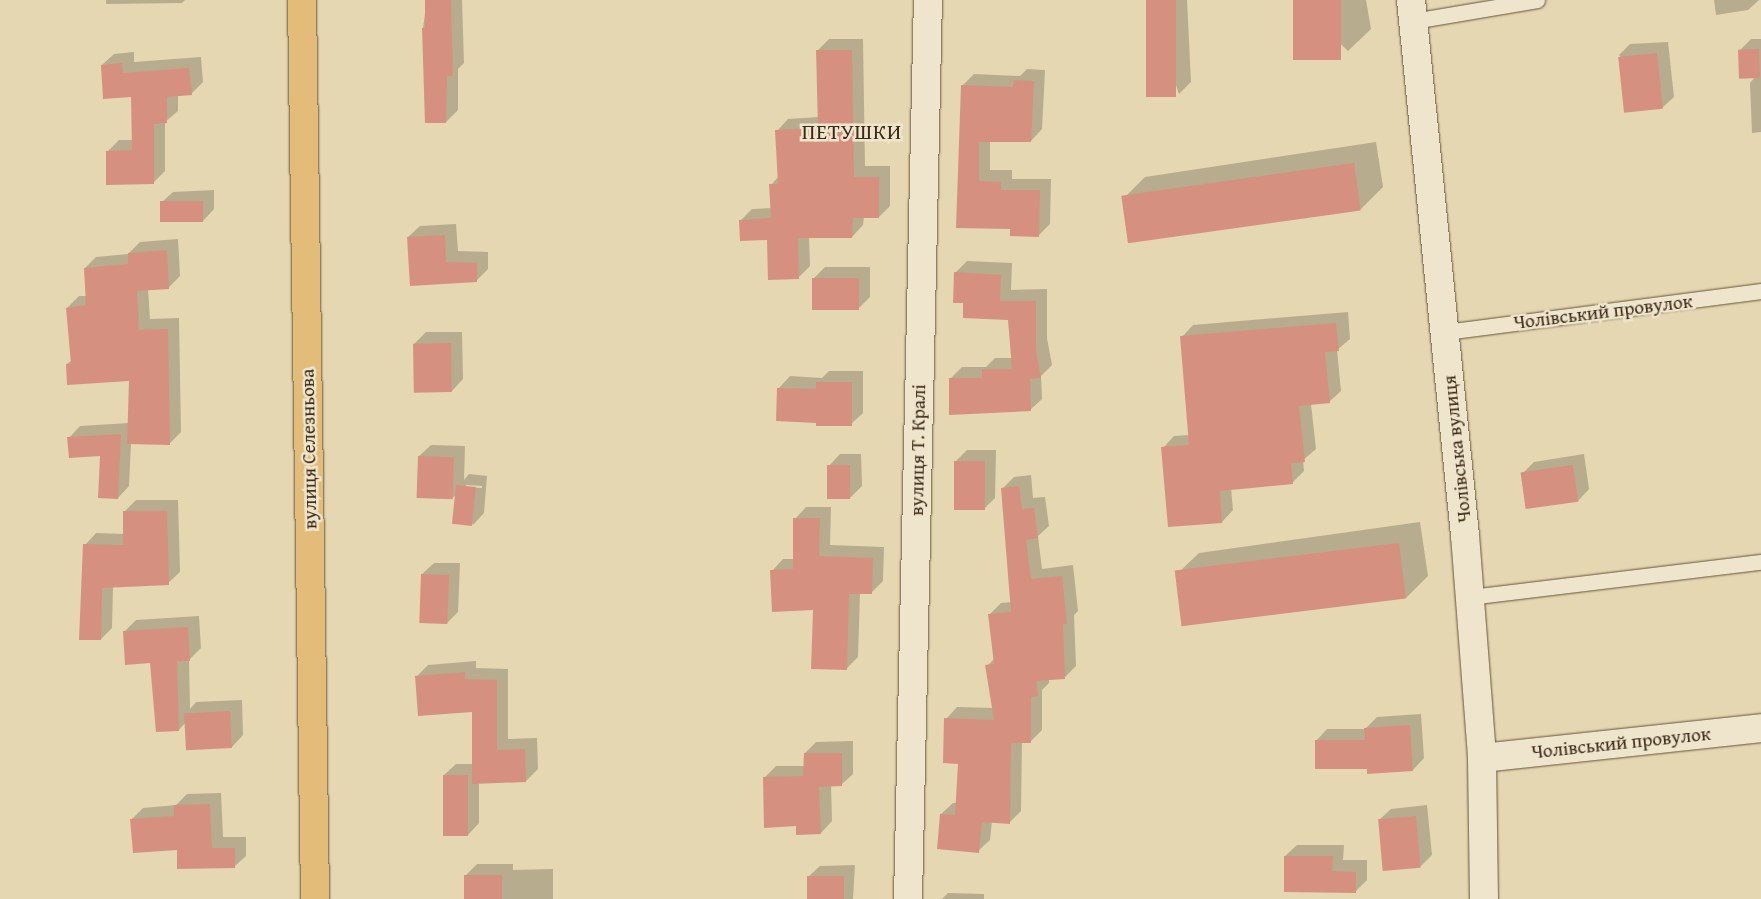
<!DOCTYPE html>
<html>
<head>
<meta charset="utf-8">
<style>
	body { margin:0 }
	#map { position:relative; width:1761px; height:899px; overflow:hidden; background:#e5d7b1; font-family:"Gentium Book Plus",serif }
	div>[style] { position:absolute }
	.shadow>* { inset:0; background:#0003 }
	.building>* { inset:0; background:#d69080; transform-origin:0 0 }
	.roads { filter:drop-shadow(0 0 1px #65543d) drop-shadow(0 0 1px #65543d) }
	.lane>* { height:15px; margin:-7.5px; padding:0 7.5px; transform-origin:7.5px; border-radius:7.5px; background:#eee5cc }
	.street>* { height:28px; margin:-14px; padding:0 14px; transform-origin:14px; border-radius:14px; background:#eee5cc }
	.highway>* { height:28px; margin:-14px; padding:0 14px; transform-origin:14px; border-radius:14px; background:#e2bc78 }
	span { translate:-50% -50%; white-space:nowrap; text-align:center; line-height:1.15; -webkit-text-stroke:5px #eee5cc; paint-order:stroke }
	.street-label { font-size:19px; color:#3a2916 }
	.quarter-label { font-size:21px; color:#3a2916; letter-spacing:1px }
</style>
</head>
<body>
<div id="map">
	<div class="shadow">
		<div style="clip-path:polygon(106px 0,185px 0,182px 3px,106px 4px)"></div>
		<div style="clip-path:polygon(427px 0,462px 0,464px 63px,458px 69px,458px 110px,446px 122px,423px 28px)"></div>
		<div style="clip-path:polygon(1147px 0,1187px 0,1191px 82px,1179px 94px)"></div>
		<div style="clip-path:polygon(1295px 0,1366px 0,1371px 29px,1348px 51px)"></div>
		<div style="clip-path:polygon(1714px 0,1759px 0,1748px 10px,1716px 15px)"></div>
		<div style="clip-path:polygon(829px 39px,863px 39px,865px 166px,890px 166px,890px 206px,879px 217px,864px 217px,863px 225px,852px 237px,809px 236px,810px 266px,798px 278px,768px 238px,741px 220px,752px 209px,772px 208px,771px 185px,779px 176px,777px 131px,788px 119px,819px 117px,818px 50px)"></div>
		<div style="clip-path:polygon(1751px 39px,1761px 39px,1761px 132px,1752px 133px,1750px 83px,1756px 76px,1739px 51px)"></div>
		<div style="clip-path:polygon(1668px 42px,1674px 97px,1662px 108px,1619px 55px,1630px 44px)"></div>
		<div style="clip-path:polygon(134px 52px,134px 62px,201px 57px,203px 82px,191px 94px,178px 95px,178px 111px,165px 122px,165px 171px,154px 182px,107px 152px,119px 140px,133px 140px,132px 96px,102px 65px,114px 54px)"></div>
		<div style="clip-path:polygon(1027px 69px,1045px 70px,1042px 129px,1031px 141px,990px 141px,990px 170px,1012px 170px,1012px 179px,1051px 179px,1050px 224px,1038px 236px,1011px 227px,957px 226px,962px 86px,974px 74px,1020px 76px)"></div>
		<div style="clip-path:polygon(1376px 142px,1383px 187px,1361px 209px,1123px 199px,1145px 177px)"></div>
		<div style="clip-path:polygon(214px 190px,214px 209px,203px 221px,161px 203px,173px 192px)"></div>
		<div style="clip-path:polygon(456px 224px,458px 251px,488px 252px,488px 269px,476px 281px,411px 284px,408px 237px,420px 226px)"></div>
		<div style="clip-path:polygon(178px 239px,180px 276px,168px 288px,148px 289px,150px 319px,179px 318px,181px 432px,169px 444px,131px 443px,129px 486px,118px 498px,101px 455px,69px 438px,80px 426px,129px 423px,130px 380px,67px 364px,72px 360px,67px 308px,79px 296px,87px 296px,85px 268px,96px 257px,128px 254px,140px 242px)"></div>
		<div style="clip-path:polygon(967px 261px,1012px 263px,1011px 290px,1047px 289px,1047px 338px,1052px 365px,1041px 376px,1042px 399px,1030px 410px,950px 379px,962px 367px,986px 367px,995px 358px,1012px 358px,1010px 319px,964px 302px,955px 273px)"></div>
		<div style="clip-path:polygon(825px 267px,870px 267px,870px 297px,858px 309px,813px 279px)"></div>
		<div style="clip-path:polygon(1348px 312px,1350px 339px,1337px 350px,1341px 391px,1329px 402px,1311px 404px,1316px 449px,1303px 460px,1304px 471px,1293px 482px,1231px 488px,1233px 510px,1222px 522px,1163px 448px,1174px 436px,1190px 435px,1182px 337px,1193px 325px)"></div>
		<div style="clip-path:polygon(426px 332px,462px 332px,463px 379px,452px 391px,414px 344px)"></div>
		<div style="clip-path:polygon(829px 371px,863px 371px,863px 413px,851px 424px,777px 419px,779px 388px,790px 376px,822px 378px)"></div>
		<div style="clip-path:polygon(evenodd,431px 445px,465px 446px,464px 480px,469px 474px,487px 476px,484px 513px,473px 525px,457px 493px,452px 499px,419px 456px,431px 445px,466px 485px,482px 486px,482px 488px,466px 487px,466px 485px)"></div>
		<div style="clip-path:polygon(967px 450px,996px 450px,995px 498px,983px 510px,956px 461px)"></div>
		<div style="clip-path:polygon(840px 454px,861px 454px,862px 486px,850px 498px,829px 466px)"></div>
		<div style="clip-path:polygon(1584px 454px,1589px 489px,1578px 501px,1522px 474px,1534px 462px)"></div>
		<div style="clip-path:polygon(1031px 475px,1033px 498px,1045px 497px,1049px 526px,1038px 536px,1042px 569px,1073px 565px,1078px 611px,1074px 615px,1076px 666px,1064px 678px,1049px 679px,1049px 683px,1042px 690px,1042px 730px,1030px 742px,1022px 742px,1021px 811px,1010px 822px,992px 821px,990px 840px,978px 851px,941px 814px,953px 803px,957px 803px,959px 763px,946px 719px,957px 707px,993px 708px,987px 666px,995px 658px,989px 615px,1001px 603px,1012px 602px,1003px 488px,1014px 477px)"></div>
		<div style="clip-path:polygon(136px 500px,178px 500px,180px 572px,168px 583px,113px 587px,112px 628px,101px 639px,85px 545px,96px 533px,124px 534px,124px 512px)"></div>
		<div style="clip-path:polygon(806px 507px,831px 507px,830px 545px,884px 547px,883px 581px,871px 593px,860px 593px,858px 657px,847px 668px,814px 609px,772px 571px,783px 559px,794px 559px,795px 519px)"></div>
		<div style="clip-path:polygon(1420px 522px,1428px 576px,1406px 598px,1176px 575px,1199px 553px)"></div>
		<div style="clip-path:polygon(434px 563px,460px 563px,458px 612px,447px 623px,422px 574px)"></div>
		<div style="clip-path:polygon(199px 616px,201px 648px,189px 660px,190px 709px,196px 702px,242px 700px,243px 735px,232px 747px,185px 723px,179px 730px,151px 662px,125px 631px,136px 620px)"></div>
		<div style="clip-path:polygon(476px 661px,476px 668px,508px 669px,508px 739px,537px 738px,538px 769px,526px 781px,479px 782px,479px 823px,468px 835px,444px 775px,456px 764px,473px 764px,473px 710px,416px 677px,428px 665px)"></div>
		<div style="clip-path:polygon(1421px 714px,1424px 758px,1413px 770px,1316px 741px,1327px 729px,1365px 729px,1377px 717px)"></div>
		<div style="clip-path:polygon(853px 741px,853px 774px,841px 785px,831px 785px,832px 821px,821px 833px,797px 824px,764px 778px,776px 766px,805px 766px,805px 753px,816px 742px)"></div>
		<div style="clip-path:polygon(221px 793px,223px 837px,246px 837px,246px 856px,234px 867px,178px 849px,132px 819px,143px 808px,176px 805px,187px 794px)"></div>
		<div style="clip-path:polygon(1427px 805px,1432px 855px,1420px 867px,1379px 820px,1391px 809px)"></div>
		<div style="clip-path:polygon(1297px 845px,1344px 845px,1343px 860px,1367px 860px,1367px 880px,1355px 892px,1285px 856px)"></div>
		<div style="clip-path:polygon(477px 864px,513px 864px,513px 870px,553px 869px,553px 899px,466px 899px,466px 875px)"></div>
		<div style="clip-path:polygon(855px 865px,853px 899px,808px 899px,808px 877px,820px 866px)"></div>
		<div style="clip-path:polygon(948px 893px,984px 894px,984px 899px,942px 899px)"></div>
	</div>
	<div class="building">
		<div style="clip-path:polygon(425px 0,451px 0,453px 76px,447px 76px,446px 123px,425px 123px,422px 28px,425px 28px)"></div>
		<div style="left:1146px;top:0;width:30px;height:97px"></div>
		<div style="left:1293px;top:0;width:48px;height:60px"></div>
		<div style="left:1759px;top:49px;width:29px;height:21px;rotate:88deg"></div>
		<div style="clip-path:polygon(816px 50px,852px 50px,854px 177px,879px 177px,879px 218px,853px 218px,852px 238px,798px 238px,799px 279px,768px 280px,767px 240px,740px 241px,739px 220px,771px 218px,769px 184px,778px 184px,775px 130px,818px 128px)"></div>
		<div style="left:1657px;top:53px;width:56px;height:39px;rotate:84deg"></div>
		<div style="clip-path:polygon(122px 63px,123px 73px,189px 68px,192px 95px,167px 97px,167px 123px,154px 124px,154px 184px,106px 185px,106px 151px,132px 150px,131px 97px,103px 99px,101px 65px)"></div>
		<div style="clip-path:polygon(1014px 80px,1034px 81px,1031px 142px,979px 142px,979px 181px,1001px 182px,1001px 190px,1040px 190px,1039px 237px,1010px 236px,1010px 229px,956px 228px,961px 85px,1013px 87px)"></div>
		<div style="left:1354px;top:163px;width:48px;height:235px;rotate:82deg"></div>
		<div style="left:203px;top:201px;width:21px;height:43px;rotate:90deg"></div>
		<div style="clip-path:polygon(445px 235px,446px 262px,477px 263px,477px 282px,410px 286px,407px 237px)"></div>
		<div style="clip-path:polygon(167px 250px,169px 289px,137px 291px,139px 330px,168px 329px,170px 445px,127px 444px,129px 381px,67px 385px,66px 364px,71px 364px,66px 308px,86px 305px,84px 268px,128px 264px,128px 253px)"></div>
		<div style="clip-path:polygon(954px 272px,1001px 275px,1000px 301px,1036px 301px,1036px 350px,1041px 378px,1030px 379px,1031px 411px,949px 415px,949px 378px,982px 378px,982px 369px,1012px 369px,1008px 320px,963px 318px,963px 303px,953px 303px)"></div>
		<div style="left:812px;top:278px;width:47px;height:32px"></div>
		<div style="clip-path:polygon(1336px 323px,1339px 351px,1325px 352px,1330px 403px,1299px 406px,1305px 462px,1291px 463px,1293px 484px,1220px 491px,1222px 523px,1168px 527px,1161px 447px,1189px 445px,1180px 336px)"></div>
		<div style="left:451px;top:343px;width:49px;height:38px;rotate:89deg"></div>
		<div style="clip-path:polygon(816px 382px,852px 382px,852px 426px,816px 426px,816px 423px,776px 421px,777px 388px,816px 389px)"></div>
		<div style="clip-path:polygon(121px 434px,118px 499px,98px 498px,100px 456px,69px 458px,67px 437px)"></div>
		<div style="left:418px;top:456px;width:36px;height:42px;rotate:2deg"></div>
		<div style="left:954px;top:461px;width:31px;height:49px"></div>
		<div style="left:827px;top:465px;width:23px;height:34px"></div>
		<div style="left:1573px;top:465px;width:37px;height:53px;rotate:82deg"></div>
		<div style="left:456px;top:485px;width:20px;height:39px;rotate:6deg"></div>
		<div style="clip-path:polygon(1019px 486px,1022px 509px,1034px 508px,1038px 538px,1026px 540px,1031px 579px,1062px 576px,1067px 624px,1063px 624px,1065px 679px,1036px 681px,1038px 696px,1031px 697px,1031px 743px,1011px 743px,1010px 824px,982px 822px,979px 853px,937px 849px,940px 814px,955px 815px,958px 764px,943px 763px,944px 718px,994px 720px,985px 665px,994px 664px,988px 614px,1011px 612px,1001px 488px)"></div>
		<div style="clip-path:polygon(123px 511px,167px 511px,169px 585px,102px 588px,101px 640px,79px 640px,83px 544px,123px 545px)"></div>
		<div style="clip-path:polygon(793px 518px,820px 518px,819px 556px,873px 558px,872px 594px,849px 594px,847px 670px,811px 669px,813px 610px,772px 612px,770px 570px,793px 569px)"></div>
		<div style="left:1399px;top:543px;width:56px;height:226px;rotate:83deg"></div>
		<div style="left:421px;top:574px;width:28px;height:49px;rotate:2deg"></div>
		<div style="clip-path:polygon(188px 627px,190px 661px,177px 661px,179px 731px,156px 732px,150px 663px,125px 665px,123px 631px)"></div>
		<div style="clip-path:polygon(465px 672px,465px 679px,497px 680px,497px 750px,525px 749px,526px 782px,472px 784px,472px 712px,418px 716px,415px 676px)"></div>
		<div style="left:230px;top:711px;width:37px;height:46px;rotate:87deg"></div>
		<div style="clip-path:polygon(1410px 725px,1413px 771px,1367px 774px,1367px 769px,1315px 769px,1315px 740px,1365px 740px,1364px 728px)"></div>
		<div style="clip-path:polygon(804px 753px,842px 753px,842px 786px,819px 787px,821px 834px,796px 835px,796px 826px,764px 828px,763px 777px,803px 776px)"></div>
		<div style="left:443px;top:775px;width:25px;height:61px"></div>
		<div style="clip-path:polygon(210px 804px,212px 848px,235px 848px,235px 868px,177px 869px,177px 850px,133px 853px,130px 819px,174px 816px,174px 805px)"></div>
		<div style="left:1416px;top:816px;width:52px;height:38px;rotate:85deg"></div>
		<div style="clip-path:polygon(1284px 856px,1333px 856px,1332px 871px,1356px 872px,1356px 893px,1284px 892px)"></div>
		<div style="left:464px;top:875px;width:38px;height:24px"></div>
		<div style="left:844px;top:876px;width:23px;height:37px;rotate:90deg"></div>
	</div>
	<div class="roads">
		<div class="lane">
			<div style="left:1413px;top:21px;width:126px;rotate:-9.6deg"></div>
			<div style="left:1445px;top:332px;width:319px;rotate:-7.4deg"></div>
			<div style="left:1470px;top:597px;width:293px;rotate:-6.9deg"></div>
		</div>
		<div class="street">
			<div style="left:1411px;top:0;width:538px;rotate:84.24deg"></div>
			<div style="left:1465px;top:535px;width:224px;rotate:85.6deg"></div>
			<div style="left:1482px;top:758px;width:141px;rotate:89.2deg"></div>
			<div style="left:1482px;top:758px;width:281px;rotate:-6.1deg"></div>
			<div style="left:908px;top:899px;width:899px;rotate:-88.73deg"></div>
		</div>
		<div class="highway">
			<div style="left:302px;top:0;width:899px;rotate:89.17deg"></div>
		</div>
	</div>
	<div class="street-label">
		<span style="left:1603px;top:312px;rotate:-7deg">Чолівський провулок</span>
		<span style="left:309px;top:449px;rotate:-91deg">вулиця Селезньова</span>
		<span style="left:1457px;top:449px;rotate:-96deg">Чолівська вулиця</span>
		<span style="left:918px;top:450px;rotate:-89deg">вулиця Т. Кралі</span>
		<span style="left:1621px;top:743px;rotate:-6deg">Чолівський провулок</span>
	</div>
	<div class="quarter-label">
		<span style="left:852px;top:132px">ПЕТУШКИ</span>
	</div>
</div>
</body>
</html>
